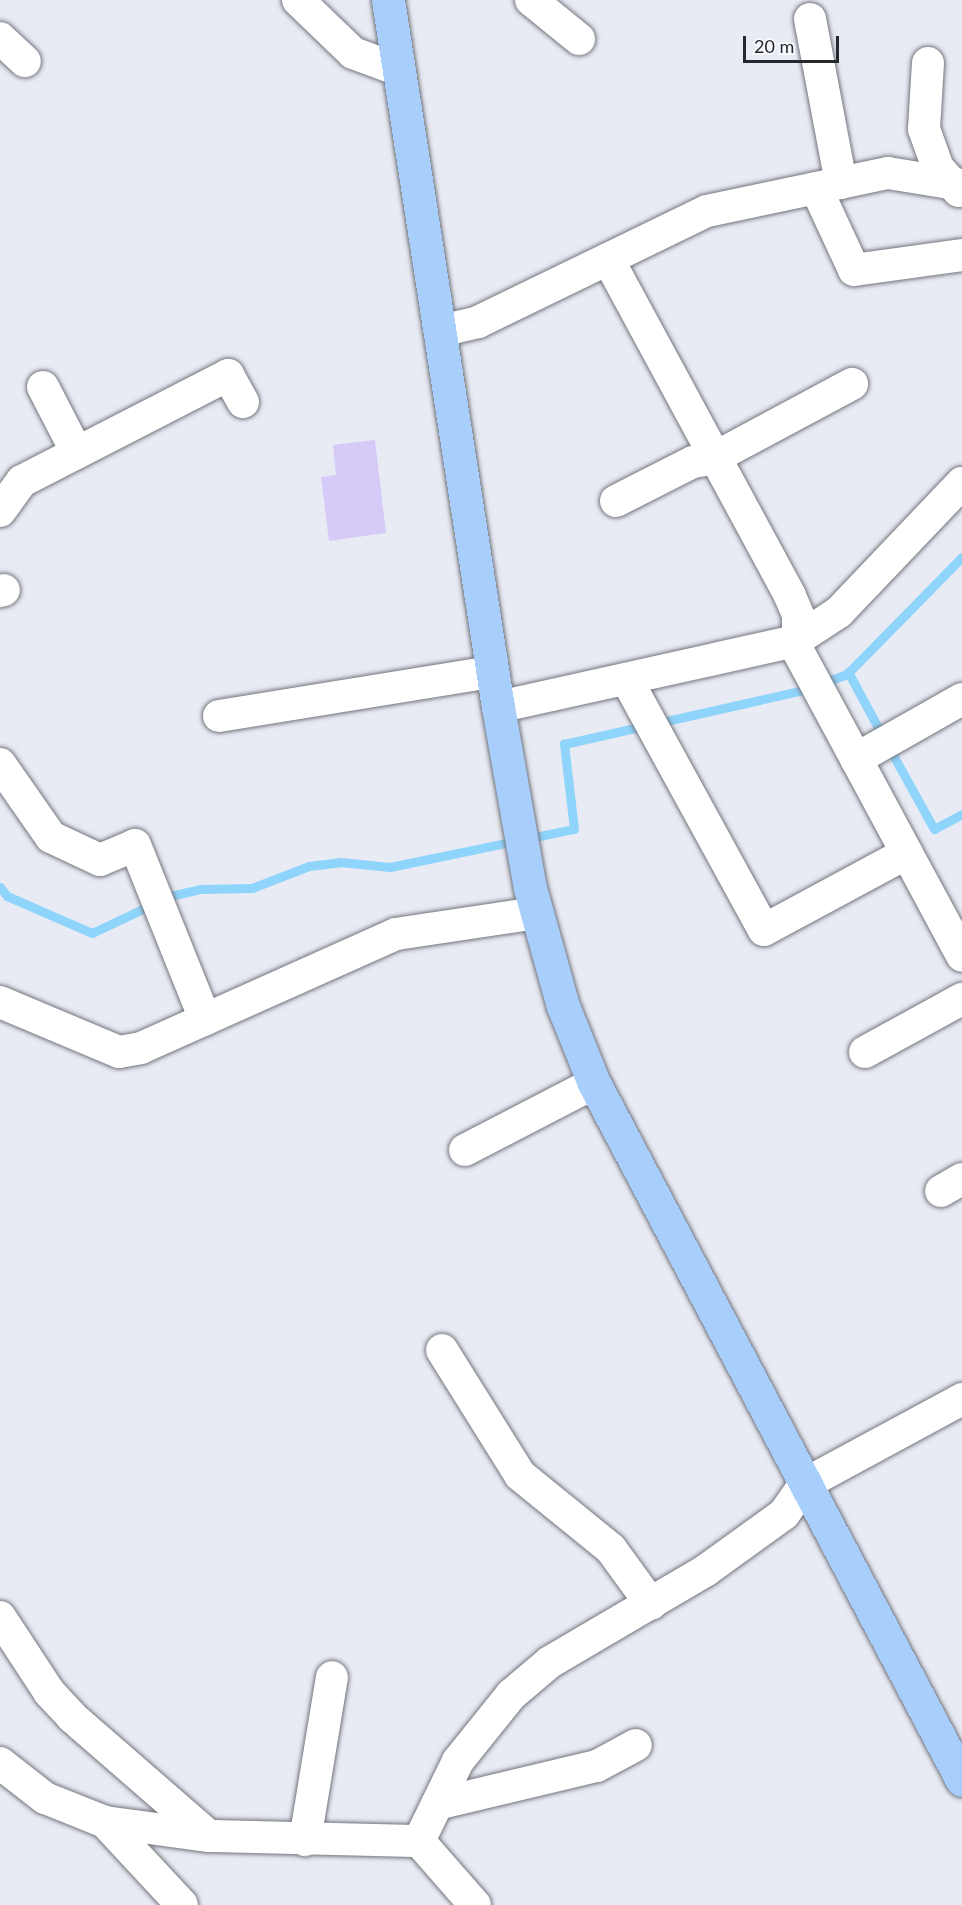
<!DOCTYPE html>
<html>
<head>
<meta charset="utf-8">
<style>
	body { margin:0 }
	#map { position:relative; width:962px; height:1905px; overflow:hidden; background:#e9ebf4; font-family:Lato,sans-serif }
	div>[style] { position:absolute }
	.stream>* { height:9px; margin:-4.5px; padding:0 4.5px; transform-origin:4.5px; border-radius:4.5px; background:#8fd4fa }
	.building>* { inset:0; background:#d6caf9 }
	.roads { filter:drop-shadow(0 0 2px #73757d) drop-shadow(0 0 2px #73757d) }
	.minor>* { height:32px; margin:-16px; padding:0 16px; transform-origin:16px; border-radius:16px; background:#fff }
	.major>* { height:33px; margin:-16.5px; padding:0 16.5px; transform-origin:16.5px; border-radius:16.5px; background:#a8cefc }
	span { translate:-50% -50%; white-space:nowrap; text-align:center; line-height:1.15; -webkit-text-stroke:4.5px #f7f8fe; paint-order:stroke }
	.scale { position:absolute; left:743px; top:36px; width:96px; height:27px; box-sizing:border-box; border:3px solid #27282b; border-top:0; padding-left:8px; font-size:18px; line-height:21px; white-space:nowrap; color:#27282b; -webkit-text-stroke:4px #f7f8fe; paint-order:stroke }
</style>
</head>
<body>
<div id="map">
	<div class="stream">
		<div style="left:848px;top:672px;width:69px;rotate:61.6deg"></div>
		<div style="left:893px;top:755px;width:85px;rotate:61deg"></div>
		<div style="left:934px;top:829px;width:32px;rotate:-28deg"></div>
		<div style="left:0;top:887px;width:11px;rotate:52deg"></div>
		<div style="left:7px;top:896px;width:93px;rotate:23.5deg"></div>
		<div style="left:92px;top:933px;width:86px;rotate:-25.4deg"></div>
		<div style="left:170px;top:896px;width:32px;rotate:-13deg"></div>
		<div style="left:201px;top:889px;width:51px;rotate:-1.1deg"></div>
		<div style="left:252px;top:888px;width:61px;rotate:-21.1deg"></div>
		<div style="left:309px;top:866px;width:31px;rotate:-7deg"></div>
		<div style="left:340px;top:862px;width:50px;rotate:5.7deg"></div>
		<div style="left:390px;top:867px;width:188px;rotate:-11.7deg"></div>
		<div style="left:574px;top:829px;width:86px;rotate:-96.7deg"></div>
		<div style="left:564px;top:744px;width:246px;rotate:-12.7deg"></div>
		<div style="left:804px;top:690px;width:46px;rotate:-20.4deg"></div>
		<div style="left:847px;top:674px;width:164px;rotate:-45.5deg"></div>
	</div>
	<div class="building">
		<div style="clip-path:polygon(375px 440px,386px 533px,329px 541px,321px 477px,336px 475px,333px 445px)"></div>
	</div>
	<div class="roads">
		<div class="minor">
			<div style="left:298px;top:0;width:76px;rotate:43.9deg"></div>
			<div style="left:353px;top:53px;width:49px;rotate:20.3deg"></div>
			<div style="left:531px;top:0;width:62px;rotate:39.1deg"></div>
			<div style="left:810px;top:19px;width:167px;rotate:79.3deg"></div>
			<div style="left:0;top:38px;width:34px;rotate:43deg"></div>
			<div style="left:928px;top:63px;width:66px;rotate:93.5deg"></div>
			<div style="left:924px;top:129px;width:41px;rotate:70.3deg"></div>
			<div style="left:938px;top:168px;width:31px;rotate:48deg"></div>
			<div style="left:816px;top:188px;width:90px;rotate:65.1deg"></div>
			<div style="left:854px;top:270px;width:109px;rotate:-7.9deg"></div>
			<div style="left:608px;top:259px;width:383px;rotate:61.6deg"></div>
			<div style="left:790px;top:596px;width:21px;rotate:67deg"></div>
			<div style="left:798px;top:615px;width:36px;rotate:90deg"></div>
			<div style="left:798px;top:651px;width:346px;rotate:61.7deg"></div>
			<div style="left:440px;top:331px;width:39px;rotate:-13deg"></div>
			<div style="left:478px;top:322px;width:254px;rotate:-25.9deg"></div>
			<div style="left:707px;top:211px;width:185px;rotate:-11.9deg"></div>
			<div style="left:888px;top:173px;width:75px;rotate:9.2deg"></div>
			<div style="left:43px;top:387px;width:74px;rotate:62.7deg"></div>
			<div style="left:616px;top:501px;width:86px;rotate:-26.9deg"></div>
			<div style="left:693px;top:462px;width:19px;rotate:-9deg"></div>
			<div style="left:712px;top:459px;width:159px;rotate:-28.2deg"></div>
			<div style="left:0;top:511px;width:37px;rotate:-54deg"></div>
			<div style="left:22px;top:481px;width:232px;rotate:-27.2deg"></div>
			<div style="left:228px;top:375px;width:31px;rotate:61deg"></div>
			<div style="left:0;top:591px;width:4px;rotate:-14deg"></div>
			<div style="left:627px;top:680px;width:285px;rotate:61.3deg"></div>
			<div style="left:764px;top:930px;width:162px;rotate:-28.3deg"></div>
			<div style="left:498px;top:707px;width:304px;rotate:-12.5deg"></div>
			<div style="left:795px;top:641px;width:53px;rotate:-33.4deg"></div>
			<div style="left:839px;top:612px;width:178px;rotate:-46.4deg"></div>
			<div style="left:219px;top:716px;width:277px;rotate:-9.2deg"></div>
			<div style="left:856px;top:759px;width:122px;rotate:-29.5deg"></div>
			<div style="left:0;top:764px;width:89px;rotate:55.1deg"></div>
			<div style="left:51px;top:837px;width:54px;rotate:25.1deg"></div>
			<div style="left:100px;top:860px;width:38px;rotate:-23deg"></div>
			<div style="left:135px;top:845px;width:188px;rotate:68.1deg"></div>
			<div style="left:0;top:1002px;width:129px;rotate:22.8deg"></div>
			<div style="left:119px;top:1052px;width:22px;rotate:-10deg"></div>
			<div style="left:141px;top:1048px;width:279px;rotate:-24.1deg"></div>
			<div style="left:396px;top:934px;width:142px;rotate:-8.5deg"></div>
			<div style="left:865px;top:1052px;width:111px;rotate:-28.7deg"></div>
			<div style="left:465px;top:1150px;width:145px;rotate:-27.4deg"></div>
			<div style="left:941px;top:1191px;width:24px;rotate:-30deg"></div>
			<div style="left:442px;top:1350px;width:147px;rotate:58deg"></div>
			<div style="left:520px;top:1475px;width:117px;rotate:39.1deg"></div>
			<div style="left:611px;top:1549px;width:68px;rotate:54deg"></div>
			<div style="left:0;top:1617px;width:90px;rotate:56.8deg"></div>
			<div style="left:49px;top:1692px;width:34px;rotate:47deg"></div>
			<div style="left:72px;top:1717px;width:181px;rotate:41deg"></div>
			<div style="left:0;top:1763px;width:57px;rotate:37.9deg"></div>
			<div style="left:45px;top:1798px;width:65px;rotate:21.8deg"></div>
			<div style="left:105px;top:1822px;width:105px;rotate:7.7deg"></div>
			<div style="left:209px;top:1836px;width:210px;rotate:1.4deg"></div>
			<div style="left:419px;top:1841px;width:85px;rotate:48.8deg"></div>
			<div style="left:437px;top:1804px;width:164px;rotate:-13.4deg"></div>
			<div style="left:597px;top:1766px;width:44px;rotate:-28.3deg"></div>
			<div style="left:105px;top:1822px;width:113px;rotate:47.1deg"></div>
			<div style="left:305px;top:1840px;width:165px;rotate:-80.6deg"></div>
			<div style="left:419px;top:1841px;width:89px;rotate:-64deg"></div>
			<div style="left:458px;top:1761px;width:85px;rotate:-51.2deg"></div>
			<div style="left:511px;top:1695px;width:51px;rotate:-40.2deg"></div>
			<div style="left:550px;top:1662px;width:180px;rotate:-30.4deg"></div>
			<div style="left:705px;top:1571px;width:97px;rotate:-35.8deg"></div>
			<div style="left:784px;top:1514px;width:37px;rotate:-55deg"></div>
			<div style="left:805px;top:1484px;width:179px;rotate:-28.4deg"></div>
		</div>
		<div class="major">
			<div style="left:388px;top:0;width:716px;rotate:81.16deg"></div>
			<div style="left:498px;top:707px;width:184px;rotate:80deg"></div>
			<div style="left:530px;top:888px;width:123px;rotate:74.4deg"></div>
			<div style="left:563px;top:1006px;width:83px;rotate:68.1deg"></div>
			<div style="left:594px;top:1083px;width:788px;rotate:62.17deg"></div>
		</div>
	</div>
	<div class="scale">20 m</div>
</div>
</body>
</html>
